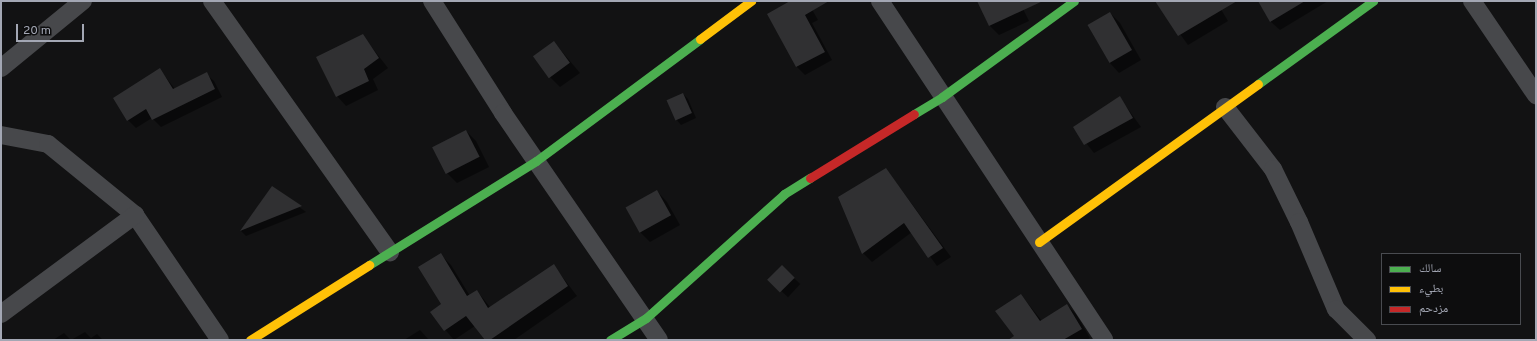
<!DOCTYPE html>
<html>
<head>
<meta charset="utf-8">
<style>
	body { margin:0 }
	#map { position:relative; width:1537px; height:341px; overflow:hidden; background:#121213; font-family:Overpass,"Noto Naskh Arabic",sans-serif }
	div>[style] { position:absolute }
	.shadow>* { inset:0; background:#0007; transform-origin:0 0 }
	.building>* { inset:0; background:#303032; transform-origin:0 0 }
	.street>* { height:18px; margin:-9px; padding:0 9px; transform-origin:9px; border-radius:9px; background:#47484b }
	.fast>* { height:9px; margin:-4.5px; padding:0 4.5px; transform-origin:4.5px; border-radius:4.5px; background:#4caf50 }
	.slow>* { height:9px; margin:-4.5px; padding:0 4.5px; transform-origin:4.5px; border-radius:4.5px; background:#ffc107 }
	.jam>* { height:9px; margin:-4.5px; padding:0 4.5px; transform-origin:4.5px; border-radius:4.5px; background:#c62828 }
	span { translate:-50% -50%; white-space:nowrap; text-align:center; line-height:1.15; -webkit-text-stroke:3px #0d0d0e; paint-order:stroke }
	.frame { position:absolute; inset:0; border:2px solid #a3a7b4; pointer-events:none }
	.legend { position:absolute; left:1381px; top:253px; width:140px; height:72px; box-sizing:border-box; background:#0d0d0e; border:1px solid #494b50; margin:0; padding:5px 7px; list-style:none; font-size:12px; color:#a3a7b4 }
	.legend li { display:flex; align-items:center; gap:8px; height:20px }
	.legend b { width:20px; border:1px solid #494b50 }
	.scale { position:absolute; left:16px; top:24px; width:68px; height:18px; box-sizing:border-box; border:2px solid #a3a7b4; border-top:0; padding-left:5px; font-size:12px; line-height:14px; white-space:nowrap; color:#a3a7b4; -webkit-text-stroke:3px #0d0d0e; paint-order:stroke }
</style>
</head>
<body>
<div id="map">
	<div class="shadow">
		<div style="clip-path:polygon(792px 1px,806px 1px,809px 4px,818px 20px,812px 23px,832px 60px,805px 75px,797px 67px,768px 15px)"></div>
		<div style="clip-path:polygon(979px 1px,1019px 1px,1029px 21px,999px 35px,990px 26px)"></div>
		<div style="clip-path:polygon(1156px 1px,1216px 1px,1228px 21px,1188px 45px)"></div>
		<div style="clip-path:polygon(1259px 1px,1328px 1px,1280px 30px,1271px 22px)"></div>
		<div style="clip-path:polygon(1110px 13px,1120px 23px,1141px 60px,1119px 73px,1109px 62px,1088px 26px)"></div>
		<div style="clip-path:polygon(363px 36px,388px 68px,373px 79px,378px 90px,346px 106px,337px 96px)"></div>
		<div style="clip-path:polygon(554px 42px,580px 73px,560px 87px,550px 77px)"></div>
		<div style="clip-path:polygon(160px 70px,175px 89px,206px 74px,214px 81px,222px 97px,161px 127px,152px 118px,136px 128px,128px 120px)"></div>
		<div style="clip-path:polygon(683px 94px,688px 99px,696px 118px,681px 125px,676px 119px)"></div>
		<div style="clip-path:polygon(1120px 98px,1141px 127px,1094px 153px,1074px 128px)"></div>
		<div style="clip-path:polygon(466px 131px,476px 141px,489px 167px,457px 183px,447px 173px,434px 147px)"></div>
		<div style="clip-path:polygon(886px 169px,951px 257px,937px 266px,912px 232px,872px 262px,863px 253px)"></div>
		<div style="clip-path:polygon(272px 187px,306px 212px,246px 236px,241px 231px)"></div>
		<div style="clip-path:polygon(657px 191px,667px 202px,680px 225px,650px 242px,640px 232px)"></div>
		<div style="clip-path:polygon(441px 255px,451px 265px,470px 296px,477px 291px,490px 307px,554px 266px,577px 296px,514px 340px,486px 340px,475px 326px,454px 340px,431px 313px,443px 305px)"></div>
		<div style="left:782px;top:267px;width:25px;height:18px;rotate:43deg"></div>
		<div style="clip-path:polygon(1021px 295px,1042px 321px,1067px 305px,1076px 314px,1090px 338px,1087px 340px,1018px 340px,996px 312px)"></div>
		<div style="clip-path:polygon(420px 330px,429px 340px,404px 340px)"></div>
		<div style="clip-path:polygon(85px 332px,91px 338px,97px 334px,103px 340px,53px 340px,64px 333px,71px 340px)"></div>
	</div>
	<div class="building">
		<div style="clip-path:polygon(790px 1px,829px 1px,805px 15px,825px 52px,796px 67px,767px 14px)"></div>
		<div style="clip-path:polygon(977px 1px,1043px 1px,989px 26px)"></div>
		<div style="clip-path:polygon(1155px 1px,1237px 1px,1178px 36px)"></div>
		<div style="clip-path:polygon(1258px 1px,1305px 1px,1270px 22px)"></div>
		<div style="left:1110px;top:12px;width:44px;height:26px;rotate:60deg"></div>
		<div style="clip-path:polygon(363px 34px,379px 58px,364px 69px,369px 81px,336px 97px,316px 57px)"></div>
		<div style="left:554px;top:41px;width:27px;height:26px;rotate:54deg"></div>
		<div style="clip-path:polygon(160px 68px,173px 89px,207px 72px,215px 89px,152px 120px,146px 109px,127px 121px,113px 98px)"></div>
		<div style="left:683px;top:93px;width:22px;height:18px;rotate:66deg"></div>
		<div style="clip-path:polygon(1120px 96px,1133px 118px,1084px 145px,1073px 127px)"></div>
		<div style="left:466px;top:130px;width:30px;height:38px;rotate:63deg"></div>
		<div style="clip-path:polygon(886px 168px,943px 248px,928px 258px,904px 223px,862px 254px,838px 197px)"></div>
		<div style="clip-path:polygon(272px 186px,302px 206px,240px 231px)"></div>
		<div style="left:657px;top:190px;width:29px;height:36px;rotate:61deg"></div>
		<div style="clip-path:polygon(441px 253px,467px 296px,477px 290px,488px 308px,554px 264px,568px 286px,490px 340px,485px 340px,466px 316px,444px 331px,430px 312px,441px 304px,418px 267px)"></div>
		<div style="left:782px;top:265px;width:18px;height:21px;rotate:45deg"></div>
		<div style="clip-path:polygon(1021px 294px,1040px 321px,1067px 304px,1082px 329px,1063px 340px,1008px 340px,1014px 336px,995px 311px)"></div>
	</div>
	<div class="street">
		<div style="left:212px;top:1px;width:308px;rotate:54.7deg"></div>
		<div style="left:432px;top:1px;width:133px;rotate:57.6deg"></div>
		<div style="left:503px;top:113px;width:275px;rotate:55.5deg"></div>
		<div style="left:880px;top:1px;width:406px;rotate:56.5deg"></div>
		<div style="left:1472px;top:1px;width:114px;rotate:55.8deg"></div>
		<div style="left:1px;top:68px;width:106px;rotate:-39.3deg"></div>
		<div style="left:1225px;top:107px;width:78px;rotate:52.3deg"></div>
		<div style="left:1273px;top:169px;width:59px;rotate:63.9deg"></div>
		<div style="left:1299px;top:222px;width:95px;rotate:67deg"></div>
		<div style="left:1336px;top:309px;width:44px;rotate:45deg"></div>
		<div style="left:1px;top:135px;width:48px;rotate:10.8deg"></div>
		<div style="left:48px;top:144px;width:112px;rotate:39.2deg"></div>
		<div style="left:135px;top:215px;width:151px;rotate:55.8deg"></div>
		<div style="left:1px;top:314px;width:167px;rotate:-36.5deg"></div>
	</div>
	<div class="fast">
		<div style="left:1258px;top:84px;width:142px;rotate:-35.8deg"></div>
		<div style="left:914px;top:114px;width:33px;rotate:-31deg"></div>
		<div style="left:942px;top:97px;width:163px;rotate:-36deg"></div>
		<div style="left:369px;top:265px;width:197px;rotate:-31.9deg"></div>
		<div style="left:536px;top:161px;width:204px;rotate:-36.6deg"></div>
		<div style="left:610px;top:340px;width:42px;rotate:-31.4deg"></div>
		<div style="left:646px;top:318px;width:186px;rotate:-41.9deg"></div>
		<div style="left:784px;top:194px;width:31px;rotate:-32deg"></div>
	</div>
	<div class="slow">
		<div style="left:700px;top:39px;width:64px;rotate:-36.7deg"></div>
		<div style="left:1039px;top:242px;width:270px;rotate:-35.8deg"></div>
		<div style="left:250px;top:340px;width:141px;rotate:-32.2deg"></div>
	</div>
	<div class="jam">
		<div style="left:810px;top:178px;width:122px;rotate:-31.6deg"></div>
	</div>
	<div class="frame"></div>
	<ul class="legend">
	<li><b style="height:5px;background:#4caf50"></b>سالك</li>
	<li><b style="height:5px;background:#ffc107"></b>بطيء</li>
	<li><b style="height:5px;background:#c62828"></b>مزدحم</li>
	</ul>
	<div class="scale">20 m</div>
</div>
</body>
</html>
